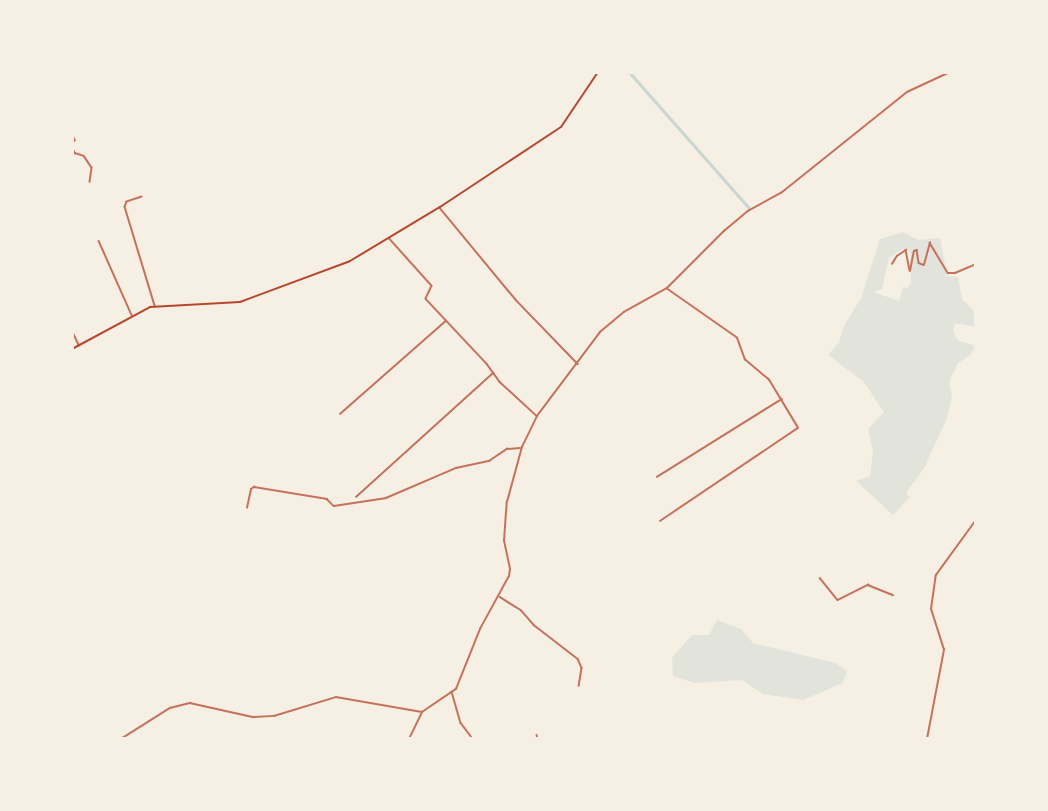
<!DOCTYPE html>
<html>
<head>
<meta charset="utf-8">
<style>
	body { margin:0 }
	#map { position:relative; width:1048px; height:811px; overflow:hidden; background:#f6efe4; font-family:Cabin,sans-serif }
	div>[style] { position:absolute }
	.green>* { inset:0; background:#e2e4dc }
	.canal>* { height:3px; margin:-1.5px; padding:0 1.5px; transform-origin:1.5px; border-radius:1.5px; background:#c9d6d2 }
	.minor>* { height:1.5px; margin:-0.75px; padding:0 0.75px; transform-origin:0.75px; border-radius:0.75px; background:#c5725c }
	.secondary>* { height:2px; margin:-1px; padding:0 1px; transform-origin:1px; border-radius:1px; background:#b5482f }
	span { translate:-50% -50%; white-space:nowrap; text-align:center; line-height:1.15; -webkit-text-stroke:6px #f6efe4; paint-order:stroke }
	.frame { position:absolute; inset:0; border:74px solid #f6efe4; pointer-events:none }
</style>
</head>
<body>
<div id="map">
	<div class="green">
		<div style="clip-path:polygon(evenodd,903px 232px,919px 240px,940px 238px,947px 276px,958px 277px,962px 299px,976px 313px,976px 327px,955px 323px,953px 330px,957px 340px,976px 346px,970px 355px,958px 363px,949px 382px,952px 396px,947px 418px,924px 468px,906px 493px,910px 497px,893px 515px,856px 481px,870px 476px,873px 452px,868px 429px,884px 412px,863px 381px,828px 355px,839px 342px,844px 326px,861px 298px,880px 239px,903px 232px,904px 248px,910px 250px,911px 283px,907px 288px,903px 287px,899px 301px,874px 292px,882px 289px,889px 258px,904px 248px)"></div>
		<div style="clip-path:polygon(717px 620px,741px 629px,753px 643px,836px 663px,847px 671px,843px 683px,803px 700px,763px 694px,742px 680px,695px 683px,673px 676px,672px 657px,692px 635px,709px 635px)"></div>
	</div>
	<div class="canal">
		<div style="left:629px;top:72px;width:181px;rotate:48.6deg"></div>
	</div>
	<div class="minor">
		<div style="left:72px;top:133px;width:8px;rotate:67deg"></div>
		<div style="left:75px;top:140px;width:5px;rotate:127deg"></div>
		<div style="left:72px;top:146px;width:8px;rotate:67deg"></div>
		<div style="left:75px;top:153px;width:9px;rotate:18deg"></div>
		<div style="left:84px;top:156px;width:14px;rotate:56deg"></div>
		<div style="left:92px;top:168px;width:14px;rotate:98deg"></div>
		<div style="left:142px;top:197px;width:16px;rotate:162deg"></div>
		<div style="left:127px;top:202px;width:5px;rotate:112deg"></div>
		<div style="left:125px;top:207px;width:103px;rotate:73.1deg"></div>
		<div style="left:440px;top:208px;width:119px;rotate:50.4deg"></div>
		<div style="left:516px;top:300px;width:89px;rotate:45.9deg"></div>
		<div style="left:72px;top:235px;width:1px"></div>
		<div style="left:389px;top:238px;width:64px;rotate:48.1deg"></div>
		<div style="left:432px;top:286px;width:14px;rotate:115deg"></div>
		<div style="left:426px;top:299px;width:89px;rotate:46.8deg"></div>
		<div style="left:487px;top:364px;width:22px;rotate:54deg"></div>
		<div style="left:500px;top:382px;width:50px;rotate:42.6deg"></div>
		<div style="left:99px;top:241px;width:81px;rotate:66deg"></div>
		<div style="left:892px;top:264px;width:9px;rotate:-58deg"></div>
		<div style="left:897px;top:256px;width:11px;rotate:-34deg"></div>
		<div style="left:906px;top:250px;width:21px;rotate:79deg"></div>
		<div style="left:910px;top:271px;width:20px;rotate:-79deg"></div>
		<div style="left:914px;top:251px;width:3px;rotate:-18deg"></div>
		<div style="left:917px;top:250px;width:13px;rotate:81deg"></div>
		<div style="left:919px;top:263px;width:5px;rotate:22deg"></div>
		<div style="left:924px;top:265px;width:23px;rotate:-75deg"></div>
		<div style="left:930px;top:243px;width:35px;rotate:59deg"></div>
		<div style="left:948px;top:273px;width:7px"></div>
		<div style="left:955px;top:273px;width:23px;rotate:-23deg"></div>
		<div style="left:72px;top:330px;width:17px;rotate:65deg"></div>
		<div style="left:340px;top:414px;width:141px;rotate:-41.3deg"></div>
		<div style="left:657px;top:477px;width:147px;rotate:-32deg"></div>
		<div style="left:356px;top:497px;width:185px;rotate:-42.1deg"></div>
		<div style="left:247px;top:508px;width:19px;rotate:-78deg"></div>
		<div style="left:251px;top:489px;width:4px;rotate:-34deg"></div>
		<div style="left:254px;top:487px;width:74px;rotate:9.3deg"></div>
		<div style="left:327px;top:499px;width:10px;rotate:45deg"></div>
		<div style="left:334px;top:506px;width:53px;rotate:-8.7deg"></div>
		<div style="left:386px;top:498px;width:76px;rotate:-23.2deg"></div>
		<div style="left:456px;top:468px;width:34px;rotate:-12deg"></div>
		<div style="left:489px;top:461px;width:22px;rotate:-34deg"></div>
		<div style="left:507px;top:449px;width:13px;rotate:-4deg"></div>
		<div style="left:660px;top:521px;width:166px;rotate:-34deg"></div>
		<div style="left:798px;top:428px;width:56px;rotate:-121.1deg"></div>
		<div style="left:769px;top:380px;width:31px;rotate:-140deg"></div>
		<div style="left:745px;top:360px;width:23px;rotate:-110deg"></div>
		<div style="left:737px;top:338px;width:85px;rotate:-145deg"></div>
		<div style="left:820px;top:578px;width:28px;rotate:51deg"></div>
		<div style="left:838px;top:600px;width:34px;rotate:-27deg"></div>
		<div style="left:868px;top:585px;width:27px;rotate:22deg"></div>
		<div style="left:500px;top:597px;width:25px;rotate:32deg"></div>
		<div style="left:521px;top:610px;width:20px;rotate:49deg"></div>
		<div style="left:534px;top:625px;width:56px;rotate:37.7deg"></div>
		<div style="left:578px;top:659px;width:10px;rotate:66deg"></div>
		<div style="left:582px;top:668px;width:18px;rotate:99deg"></div>
		<div style="left:452px;top:692px;width:32px;rotate:74deg"></div>
		<div style="left:461px;top:723px;width:20px;rotate:53deg"></div>
		<div style="left:537px;top:735px;width:4px;rotate:76deg"></div>
		<div style="left:121px;top:739px;width:58px;rotate:-32.3deg"></div>
		<div style="left:170px;top:708px;width:21px;rotate:-14deg"></div>
		<div style="left:190px;top:703px;width:65px;rotate:12.5deg"></div>
		<div style="left:253px;top:717px;width:21px;rotate:-3deg"></div>
		<div style="left:274px;top:716px;width:65px;rotate:-17deg"></div>
		<div style="left:336px;top:697px;width:87px;rotate:9.9deg"></div>
		<div style="left:409px;top:739px;width:30px;rotate:-64deg"></div>
		<div style="left:422px;top:712px;width:41px;rotate:-34.1deg"></div>
		<div style="left:456px;top:689px;width:65px;rotate:-68.2deg"></div>
		<div style="left:480px;top:629px;width:60px;rotate:-61.3deg"></div>
		<div style="left:509px;top:576px;width:7px;rotate:-82deg"></div>
		<div style="left:510px;top:569px;width:29px;rotate:-102deg"></div>
		<div style="left:504px;top:541px;width:39px;rotate:-86deg"></div>
		<div style="left:507px;top:502px;width:57px;rotate:-74.7deg"></div>
		<div style="left:522px;top:447px;width:34px;rotate:-64deg"></div>
		<div style="left:537px;top:416px;width:105px;rotate:-53.1deg"></div>
		<div style="left:600px;top:332px;width:31px;rotate:-40deg"></div>
		<div style="left:624px;top:312px;width:49px;rotate:-29.2deg"></div>
		<div style="left:667px;top:288px;width:81px;rotate:-45deg"></div>
		<div style="left:724px;top:231px;width:31px;rotate:-40deg"></div>
		<div style="left:748px;top:211px;width:38px;rotate:-29deg"></div>
		<div style="left:781px;top:193px;width:161px;rotate:-38.7deg"></div>
		<div style="left:907px;top:92px;width:47px;rotate:-24.9deg"></div>
		<div style="left:927px;top:739px;width:91px;rotate:-79.2deg"></div>
		<div style="left:944px;top:650px;width:43px;rotate:-107.6deg"></div>
		<div style="left:931px;top:609px;width:34px;rotate:-82deg"></div>
		<div style="left:936px;top:575px;width:68px;rotate:-54deg"></div>
	</div>
	<div class="secondary">
		<div style="left:72px;top:349px;width:89px;rotate:-28.3deg"></div>
		<div style="left:150px;top:307px;width:90px;rotate:-3.2deg"></div>
		<div style="left:240px;top:302px;width:117px;rotate:-20.4deg"></div>
		<div style="left:350px;top:261px;width:105px;rotate:-31deg"></div>
		<div style="left:440px;top:207px;width:145px;rotate:-33.5deg"></div>
		<div style="left:561px;top:127px;width:66px;rotate:-56.1deg"></div>
	</div>
	<div class="frame"></div>
</div>
</body>
</html>
